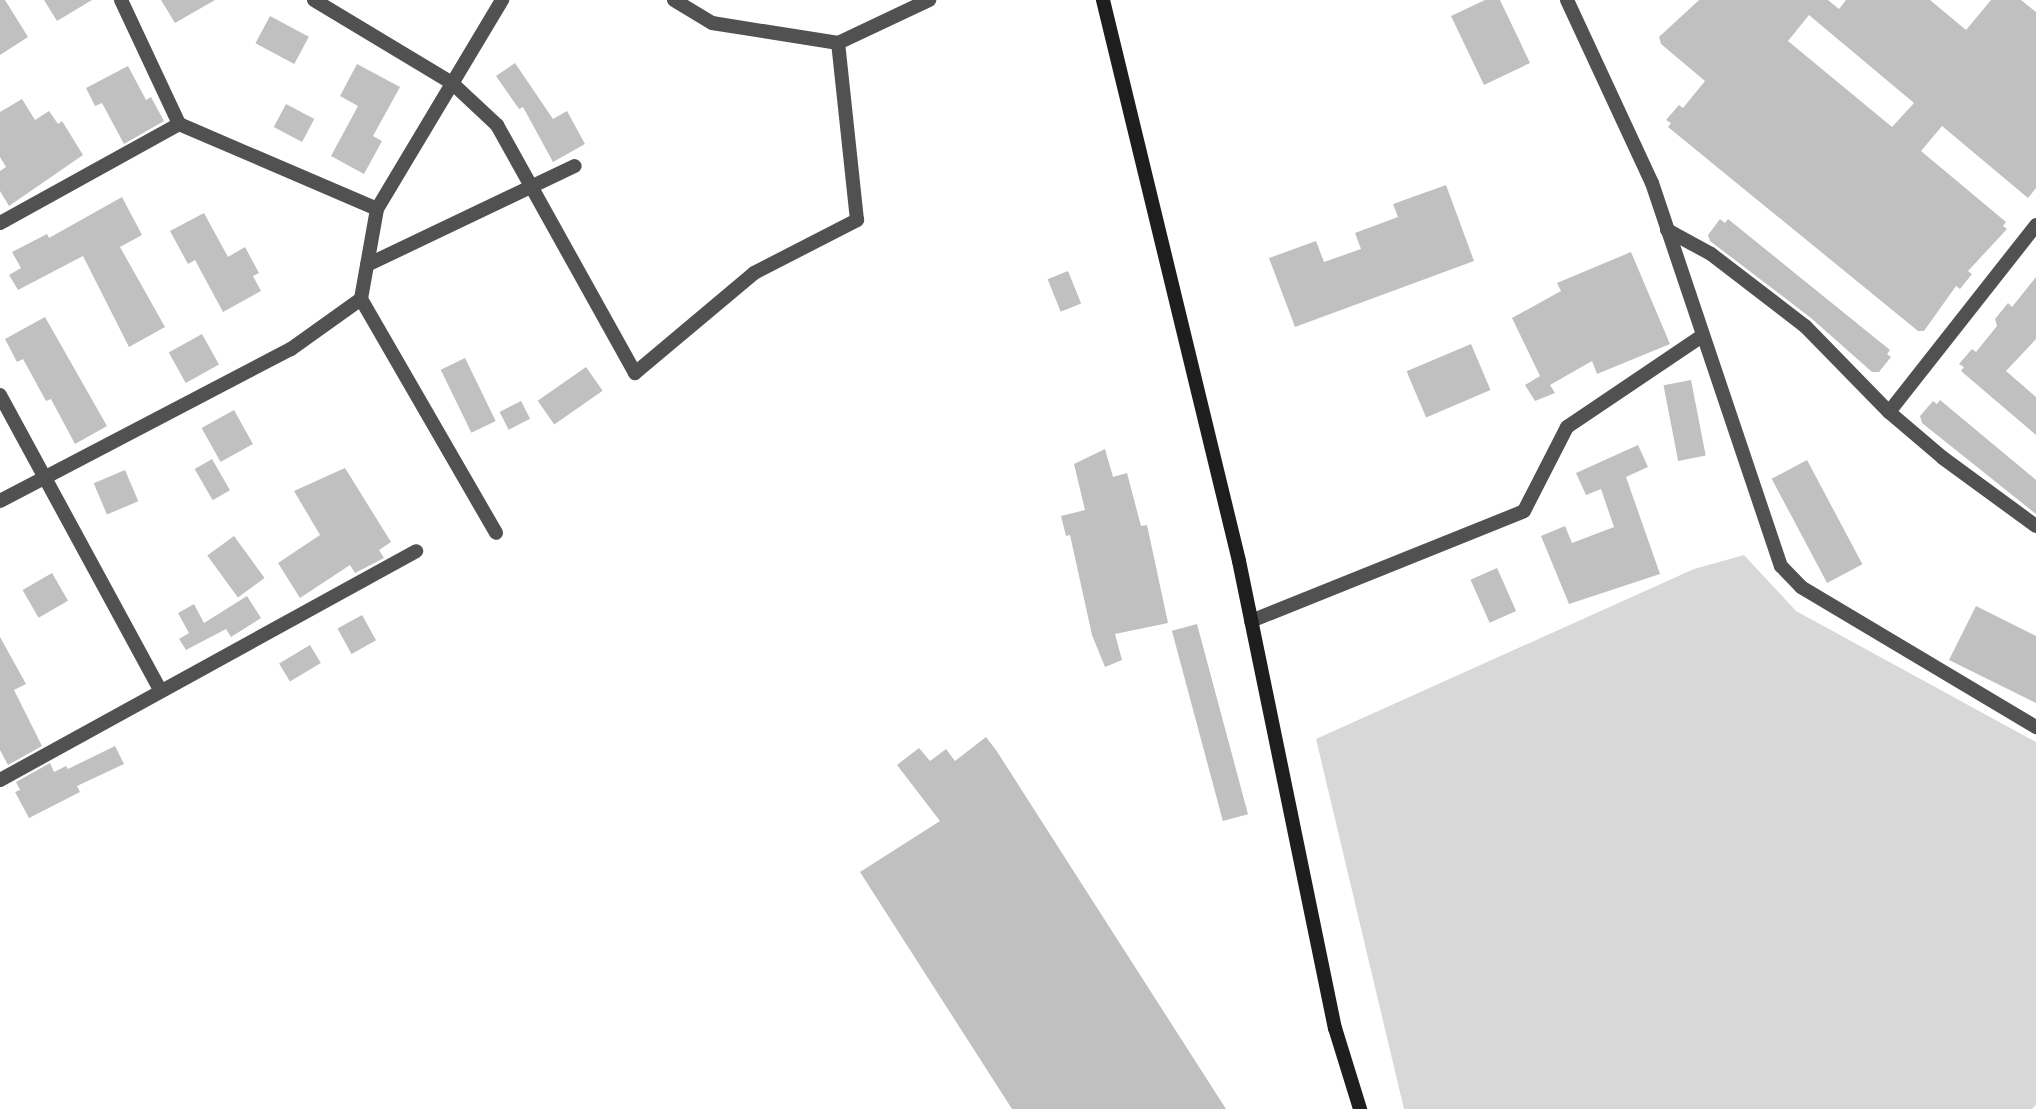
<!DOCTYPE html>
<html>
<head>
<meta charset="utf-8">
<style>
	body { margin:0 }
	#map { position:relative; width:2036px; height:1109px; overflow:hidden; background:#fff; font-family:Rubik,sans-serif }
	div>[style] { position:absolute }
	.green>* { inset:0; background:#d8d8d8 }
	.building>* { inset:0; background:#c0c0c0; transform-origin:0 0 }
	.minor>* { height:14px; margin:-7px; padding:0 7px; transform-origin:7px; border-radius:7px; background:#515151 }
	.secondary>* { height:14px; margin:-7px; padding:0 7px; transform-origin:7px; border-radius:7px; background:#1e1e1e }
	span { translate:-50% -50%; white-space:nowrap; text-align:center; line-height:1.15; -webkit-text-stroke:5px #fff; paint-order:stroke }
</style>
</head>
<body>
<div id="map">
	<div class="green">
		<div style="clip-path:polygon(1744px 555px,1796px 611px,2036px 742px,2036px 1105px,2032px 1109px,1404px 1109px,1316px 739px,1694px 569px)"></div>
	</div>
	<div class="building">
		<div style="clip-path:polygon(0 0,5px 0,28px 37px,0 55px)"></div>
		<div style="clip-path:polygon(44px 0,92px 0,57px 21px)"></div>
		<div style="clip-path:polygon(161px 0,215px 0,175px 23px)"></div>
		<div style="clip-path:polygon(1485px 0,1500px 0,1530px 63px,1484px 85px,1451px 16px)"></div>
		<div style="clip-path:polygon(evenodd,1699px 0,1828px 0,1839px 9px,1846px 0,1930px 0,1966px 30px,1991px 0,2021px 0,2036px 12px,2036px 188px,2028px 198px,1942px 126px,1921px 151px,2006px 222px,2003px 226px,2007px 229px,1968px 271px,1972px 274px,1960px 289px,1956px 286px,1924px 331px,1918px 331px,1668px 127px,1671px 123px,1666px 120px,1679px 105px,1683px 108px,1705px 81px,1661px 44px,1659px 37px,1699px 0,1809px 15px,1914px 103px,1892px 127px,1788px 41px,1809px 15px)"></div>
		<div style="left:270px;top:16px;width:44px;height:31px;rotate:28deg"></div>
		<div style="clip-path:polygon(515px 63px,553px 119px,567px 111px,585px 144px,553px 162px,523px 107px,519px 109px,496px 76px)"></div>
		<div style="clip-path:polygon(357px 64px,400px 87px,373px 136px,382px 141px,364px 174px,331px 156px,358px 106px,340px 96px)"></div>
		<div style="clip-path:polygon(128px 66px,146px 100px,151px 97px,164px 121px,124px 144px,102px 103px,95px 106px,86px 88px)"></div>
		<div style="clip-path:polygon(22px 99px,35px 120px,49px 111px,58px 124px,62px 121px,83px 155px,9px 206px,0 191px,0 171px,6px 167px,0 157px,0 112px)"></div>
		<div style="left:286px;top:104px;width:32px;height:26px;rotate:28deg"></div>
		<div style="clip-path:polygon(1446px 185px,1474px 261px,1295px 327px,1269px 258px,1316px 241px,1324px 262px,1361px 249px,1355px 233px,1398px 217px,1393px 204px)"></div>
		<div style="clip-path:polygon(122px 197px,142px 235px,120px 247px,165px 327px,129px 347px,83px 256px,18px 290px,9px 275px,21px 268px,12px 252px,47px 234px,49px 238px)"></div>
		<div style="clip-path:polygon(204px 213px,228px 257px,245px 247px,259px 273px,253px 276px,261px 291px,223px 312px,195px 260px,188px 264px,170px 231px)"></div>
		<div style="clip-path:polygon(1720px 219px,1725px 223px,1728px 219px,1890px 350px,1887px 354px,1891px 357px,1879px 372px,1872px 372px,1811px 318px,1710px 241px,1708px 235px)"></div>
		<div style="clip-path:polygon(1631px 252px,1670px 344px,1597px 374px,1592px 361px,1550px 385px,1555px 393px,1535px 401px,1525px 385px,1540px 376px,1512px 318px,1561px 291px,1557px 283px)"></div>
		<div style="left:1068px;top:271px;width:35px;height:22px;rotate:68deg"></div>
		<div style="clip-path:polygon(2036px 277px,2036px 339px,2006px 371px,2036px 397px,2036px 435px,1961px 371px,1964px 367px,1959px 364px,1972px 349px,1976px 352px,1997px 326px,1995px 319px,2008px 303px,2012px 307px)"></div>
		<div style="clip-path:polygon(45px 317px,107px 426px,75px 444px,51px 399px,46px 401px,23px 359px,17px 362px,5px 339px)"></div>
		<div style="left:202px;top:334px;width:35px;height:38px;rotate:61deg"></div>
		<div style="left:1471px;top:344px;width:50px;height:70px;rotate:67deg"></div>
		<div style="left:465px;top:358px;width:70px;height:27px;rotate:64deg"></div>
		<div style="left:586px;top:367px;width:29px;height:59px;rotate:55deg"></div>
		<div style="left:1691px;top:380px;width:77px;height:28px;rotate:79deg"></div>
		<div style="clip-path:polygon(1940px 400px,2036px 480px,2036px 514px,1922px 423px,1920px 416px,1933px 401px,1937px 404px)"></div>
		<div style="left:521px;top:401px;width:20px;height:24px;rotate:63deg"></div>
		<div style="left:234px;top:410px;width:39px;height:37px;rotate:61deg"></div>
		<div style="clip-path:polygon(1638px 445px,1648px 467px,1626px 477px,1660px 574px,1569px 604px,1541px 536px,1565px 526px,1572px 543px,1614px 527px,1601px 489px,1586px 495px,1576px 473px)"></div>
		<div style="clip-path:polygon(1105px 449px,1113px 477px,1127px 473px,1141px 526px,1147px 525px,1168px 623px,1115px 634px,1122px 660px,1105px 667px,1092px 635px,1070px 535px,1066px 536px,1061px 516px,1085px 510px,1074px 464px)"></div>
		<div style="left:212px;top:459px;width:36px;height:20px;rotate:60deg"></div>
		<div style="left:1807px;top:460px;width:118px;height:40px;rotate:62deg"></div>
		<div style="clip-path:polygon(345px 468px,391px 542px,379px 550px,384px 558px,355px 573px,350px 565px,300px 598px,278px 563px,320px 535px,294px 491px)"></div>
		<div style="left:125px;top:470px;width:34px;height:34px;rotate:67deg"></div>
		<div style="left:234px;top:536px;width:52px;height:33px;rotate:54deg"></div>
		<div style="left:1497px;top:568px;width:47px;height:29px;rotate:66deg"></div>
		<div style="left:52px;top:573px;width:32px;height:34px;rotate:60deg"></div>
		<div style="clip-path:polygon(247px 596px,261px 618px,231px 637px,226px 629px,186px 650px,179px 639px,189px 633px,178px 613px,194px 604px,204px 623px)"></div>
		<div style="clip-path:polygon(1976px 606px,2036px 636px,2036px 703px,1949px 660px)"></div>
		<div style="left:362px;top:615px;width:29px;height:28px;rotate:61deg"></div>
		<div style="left:1197px;top:624px;width:197px;height:26px;rotate:75deg"></div>
		<div style="clip-path:polygon(0 637px,26px 684px,14px 690px,42px 746px,8px 765px,0 750px)"></div>
		<div style="left:310px;top:645px;width:21px;height:36px;rotate:59deg"></div>
		<div style="clip-path:polygon(986px 737px,996px 750px,1226px 1109px,1012px 1109px,860px 872px,940px 821px,897px 765px,919px 748px,930px 761px,946px 749px,955px 761px)"></div>
		<div style="clip-path:polygon(115px 746px,124px 764px,77px 786px,80px 792px,29px 818px,15px 792px,20px 790px,16px 782px,50px 763px,54px 772px,66px 766px,68px 769px)"></div>
	</div>
	<div class="minor">
		<div style="left:121px;top:0;width:137px;rotate:64.9deg"></div>
		<div style="left:179px;top:124px;width:215px;rotate:23.2deg"></div>
		<div style="left:377px;top:209px;width:244px;rotate:-59.1deg"></div>
		<div style="left:314px;top:0;width:161px;rotate:31deg"></div>
		<div style="left:452px;top:83px;width:62px;rotate:43deg"></div>
		<div style="left:497px;top:125px;width:284px;rotate:60.9deg"></div>
		<div style="left:635px;top:373px;width:155px;rotate:-40deg"></div>
		<div style="left:754px;top:273px;width:116px;rotate:-27.2deg"></div>
		<div style="left:857px;top:220px;width:178px;rotate:-96.1deg"></div>
		<div style="left:674px;top:0;width:44px;rotate:31.2deg"></div>
		<div style="left:712px;top:23px;width:128px;rotate:9deg"></div>
		<div style="left:838px;top:43px;width:101px;rotate:-25.3deg"></div>
		<div style="left:1567px;top:0;width:202px;rotate:65.1deg"></div>
		<div style="left:1652px;top:183px;width:404px;rotate:71.4deg"></div>
		<div style="left:1781px;top:566px;width:29px;rotate:46deg"></div>
		<div style="left:1801px;top:587px;width:274px;rotate:30.8deg"></div>
		<div style="left:377px;top:209px;width:91px;rotate:100.1deg"></div>
		<div style="left:361px;top:299px;width:270px;rotate:60deg"></div>
		<div style="left:0;top:223px;width:205px;rotate:-28.9deg"></div>
		<div style="left:1667px;top:230px;width:50px;rotate:28.6deg"></div>
		<div style="left:1711px;top:254px;width:118px;rotate:37.5deg"></div>
		<div style="left:1805px;top:326px;width:120px;rotate:45.7deg"></div>
		<div style="left:1889px;top:412px;width:71px;rotate:40.4deg"></div>
		<div style="left:1943px;top:458px;width:115px;rotate:36.2deg"></div>
		<div style="left:367px;top:265px;width:230px;rotate:-25.5deg"></div>
		<div style="left:0;top:395px;width:337px;rotate:61.5deg"></div>
		<div style="left:1889px;top:412px;width:238px;rotate:-51.8deg"></div>
		<div style="left:0;top:501px;width:328px;rotate:-27.6deg"></div>
		<div style="left:291px;top:349px;width:86px;rotate:-35.5deg"></div>
		<div style="left:1251px;top:621px;width:294px;rotate:-21.9deg"></div>
		<div style="left:1524px;top:511px;width:94px;rotate:-62.9deg"></div>
		<div style="left:1567px;top:427px;width:163px;rotate:-34deg"></div>
		<div style="left:0;top:780px;width:475px;rotate:-28.8deg"></div>
	</div>
	<div class="secondary">
		<div style="left:1103px;top:0;width:577px;rotate:76.37deg"></div>
		<div style="left:1239px;top:561px;width:477px;rotate:78.4deg"></div>
		<div style="left:1335px;top:1028px;width:85px;rotate:72.8deg"></div>
	</div>
</div>
</body>
</html>
